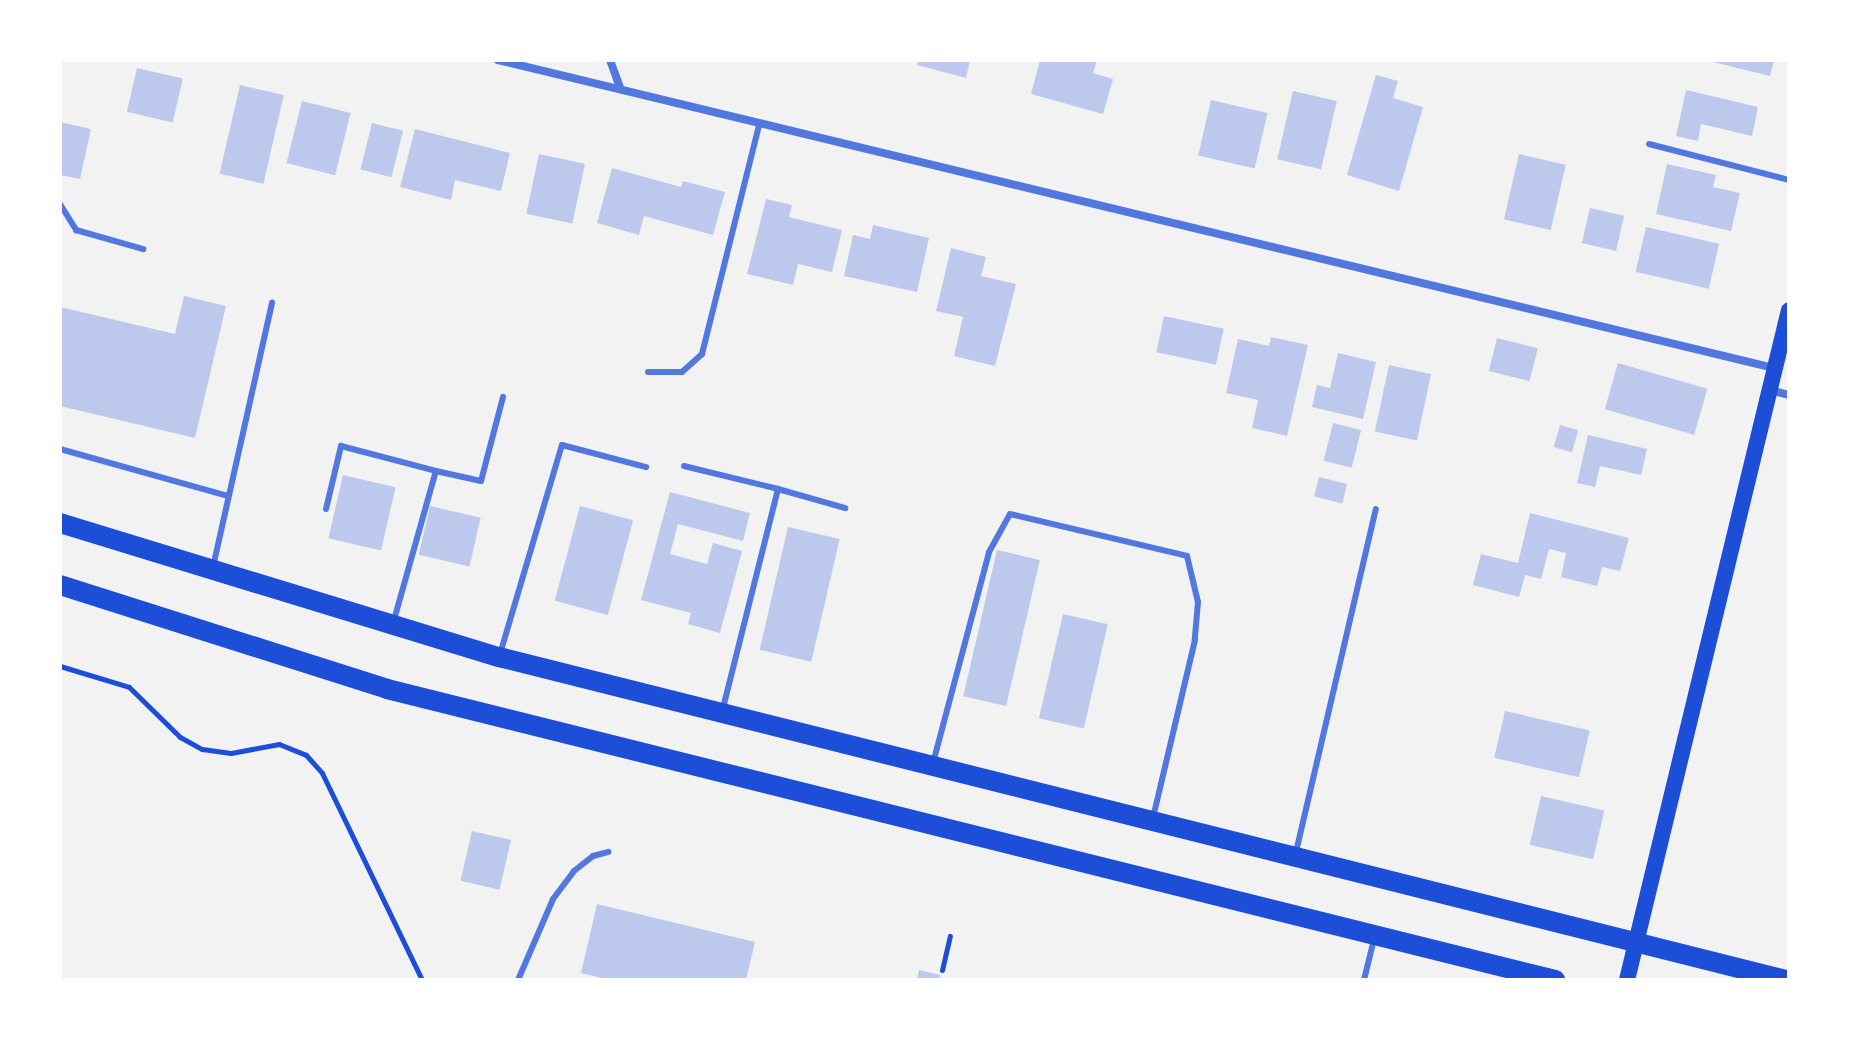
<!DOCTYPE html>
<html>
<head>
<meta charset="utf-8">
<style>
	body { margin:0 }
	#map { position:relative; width:1849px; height:1040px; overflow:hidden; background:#f2f2f2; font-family:Georgia,serif }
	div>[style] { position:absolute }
	.building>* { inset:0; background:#bdc9ec; transform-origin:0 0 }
	.path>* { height:5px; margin:-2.5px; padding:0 2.5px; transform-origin:2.5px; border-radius:2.5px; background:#1d4ed8 }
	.service>* { height:6px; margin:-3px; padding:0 3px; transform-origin:3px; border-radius:3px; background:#5277de }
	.minor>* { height:8px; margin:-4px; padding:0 4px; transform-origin:4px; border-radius:4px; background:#5277de }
	.secondary>* { height:16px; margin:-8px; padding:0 8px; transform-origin:8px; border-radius:8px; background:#1d4ed8 }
	.primary>* { height:20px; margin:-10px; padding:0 10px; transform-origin:10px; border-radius:10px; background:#1d4ed8 }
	span { translate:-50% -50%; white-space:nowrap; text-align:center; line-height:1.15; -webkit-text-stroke:6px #fff; paint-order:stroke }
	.frame { position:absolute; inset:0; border:62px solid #fff; pointer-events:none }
</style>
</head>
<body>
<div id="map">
	<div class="building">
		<div style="clip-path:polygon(918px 60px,970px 60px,966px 78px,917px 65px)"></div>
		<div style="clip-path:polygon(1040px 60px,1097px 60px,1093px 73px,1113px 79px,1103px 114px,1031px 94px)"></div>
		<div style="clip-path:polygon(1705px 60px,1774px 60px,1770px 76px)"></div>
		<div style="left:137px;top:68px;width:47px;height:45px;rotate:13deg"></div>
		<div style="clip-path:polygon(1376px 75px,1398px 81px,1393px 98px,1423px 107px,1399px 191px,1347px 175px)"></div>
		<div style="left:240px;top:85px;width:45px;height:91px;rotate:13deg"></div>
		<div style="clip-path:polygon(1686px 90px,1758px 107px,1752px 136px,1701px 124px,1698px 141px,1676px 136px)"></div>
		<div style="left:1293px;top:91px;width:45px;height:70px;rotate:13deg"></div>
		<div style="left:1211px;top:100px;width:58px;height:57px;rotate:13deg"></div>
		<div style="left:302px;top:101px;width:50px;height:64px;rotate:14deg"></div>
		<div style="clip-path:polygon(60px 122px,91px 129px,80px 179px,60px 175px)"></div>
		<div style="left:372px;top:123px;width:32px;height:48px;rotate:14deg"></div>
		<div style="clip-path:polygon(415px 129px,510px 153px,501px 191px,455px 180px,451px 200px,400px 187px)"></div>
		<div style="left:539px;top:154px;width:47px;height:61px;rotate:12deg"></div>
		<div style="left:1519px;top:154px;width:48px;height:67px;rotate:13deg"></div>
		<div style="clip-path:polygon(1667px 164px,1716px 175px,1713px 187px,1740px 193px,1731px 231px,1656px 214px)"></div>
		<div style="clip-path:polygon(612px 168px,681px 187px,683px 181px,725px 192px,713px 235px,644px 216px,639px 235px,597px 223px)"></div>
		<div style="clip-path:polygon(766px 199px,792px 205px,789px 217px,842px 230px,832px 272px,798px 264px,793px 285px,747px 274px)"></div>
		<div style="left:1590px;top:208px;width:35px;height:36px;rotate:13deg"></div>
		<div style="clip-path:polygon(873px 225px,929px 238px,917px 292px,844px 276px,853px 235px,870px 239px)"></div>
		<div style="left:1646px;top:227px;width:75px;height:46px;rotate:13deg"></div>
		<div style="clip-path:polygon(951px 248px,986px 257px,981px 276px,1016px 284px,995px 366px,954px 356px,963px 317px,936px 311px)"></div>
		<div style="clip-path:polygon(184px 296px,226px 306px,195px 438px,60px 406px,60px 307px,175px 334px)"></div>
		<div style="left:1164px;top:316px;width:61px;height:37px;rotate:12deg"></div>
		<div style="clip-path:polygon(1271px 337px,1308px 345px,1287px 436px,1252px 428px,1258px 400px,1226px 393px,1238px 339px,1269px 346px)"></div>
		<div style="left:1497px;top:338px;width:42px;height:34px;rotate:14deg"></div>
		<div style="clip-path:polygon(1338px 353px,1376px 362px,1363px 419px,1312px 407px,1317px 385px,1330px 388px)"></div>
		<div style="left:1618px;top:363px;width:93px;height:48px;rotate:16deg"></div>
		<div style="left:1389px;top:365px;width:43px;height:68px;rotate:12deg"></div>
		<div style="left:1333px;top:423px;width:29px;height:39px;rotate:14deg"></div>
		<div style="left:1560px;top:425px;width:19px;height:23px;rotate:16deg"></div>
		<div style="clip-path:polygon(1588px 435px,1647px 449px,1641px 475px,1600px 466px,1595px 487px,1577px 483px)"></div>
		<div style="left:343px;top:475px;width:54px;height:65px;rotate:13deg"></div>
		<div style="left:1319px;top:477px;width:29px;height:20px;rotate:14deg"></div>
		<div style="clip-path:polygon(670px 492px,750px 513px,743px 541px,678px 524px,670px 554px,707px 564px,713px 543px,742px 551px,720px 633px,688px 624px,691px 613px,641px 600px)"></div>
		<div style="left:430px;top:506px;width:52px;height:50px;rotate:13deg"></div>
		<div style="left:580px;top:506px;width:55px;height:98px;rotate:15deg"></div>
		<div style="clip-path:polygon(1530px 513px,1629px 538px,1620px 571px,1602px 567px,1597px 586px,1561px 577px,1566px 553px,1549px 549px,1541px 579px,1525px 575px,1519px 597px,1473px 585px,1481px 554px,1518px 563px)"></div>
		<div style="left:788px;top:527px;width:53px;height:126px;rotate:13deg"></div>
		<div style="left:997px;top:550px;width:44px;height:150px;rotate:13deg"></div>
		<div style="left:1063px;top:614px;width:46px;height:107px;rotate:13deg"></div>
		<div style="left:1505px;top:711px;width:87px;height:48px;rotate:13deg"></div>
		<div style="left:1541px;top:796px;width:65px;height:50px;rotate:13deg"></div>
		<div style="left:472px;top:831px;width:40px;height:51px;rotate:13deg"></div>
		<div style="clip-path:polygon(597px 904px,755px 942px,746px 980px,610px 980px,581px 973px)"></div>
		<div style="clip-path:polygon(919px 970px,940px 975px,939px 980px,917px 980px)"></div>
	</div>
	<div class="path">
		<div style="left:60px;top:666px;width:72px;rotate:16.9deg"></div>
		<div style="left:129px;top:687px;width:71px;rotate:44.4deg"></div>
		<div style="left:180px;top:737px;width:25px;rotate:29deg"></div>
		<div style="left:202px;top:749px;width:29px;rotate:8deg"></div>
		<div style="left:231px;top:753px;width:49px;rotate:-10.6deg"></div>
		<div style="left:279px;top:744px;width:29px;rotate:22deg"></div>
		<div style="left:306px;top:755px;width:24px;rotate:48deg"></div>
		<div style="left:322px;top:773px;width:230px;rotate:64.2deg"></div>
		<div style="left:942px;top:970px;width:35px;rotate:-77deg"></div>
	</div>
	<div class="service">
		<div style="left:1649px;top:144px;width:145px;rotate:14.4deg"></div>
		<div style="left:60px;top:204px;width:31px;rotate:58deg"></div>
		<div style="left:76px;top:230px;width:70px;rotate:15.8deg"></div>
		<div style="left:648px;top:372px;width:34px"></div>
		<div style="left:682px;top:372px;width:27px;rotate:-42deg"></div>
		<div style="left:702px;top:354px;width:239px;rotate:-76deg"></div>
		<div style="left:60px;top:449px;width:174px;rotate:15.6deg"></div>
		<div style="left:684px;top:466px;width:97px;rotate:13.7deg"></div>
		<div style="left:326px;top:509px;width:65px;rotate:-76.6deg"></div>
		<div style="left:341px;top:446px;width:98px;rotate:14.7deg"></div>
		<div style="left:213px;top:567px;width:271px;rotate:-77.4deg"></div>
		<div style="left:394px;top:620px;width:155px;rotate:-74.3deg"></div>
		<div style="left:436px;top:471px;width:46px;rotate:12.5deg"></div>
		<div style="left:481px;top:481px;width:87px;rotate:-75.3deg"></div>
		<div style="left:500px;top:654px;width:218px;rotate:-73.5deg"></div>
		<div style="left:562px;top:445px;width:87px;rotate:14.7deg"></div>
		<div style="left:723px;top:708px;width:226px;rotate:-75.9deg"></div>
		<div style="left:778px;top:489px;width:70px;rotate:15.8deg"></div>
		<div style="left:933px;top:763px;width:218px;rotate:-75.1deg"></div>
		<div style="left:989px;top:552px;width:43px;rotate:-61.1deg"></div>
		<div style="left:1010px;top:514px;width:182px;rotate:13.3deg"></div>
		<div style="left:1187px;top:556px;width:47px;rotate:76.6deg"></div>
		<div style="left:1198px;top:602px;width:38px;rotate:95deg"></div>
		<div style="left:1195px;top:640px;width:183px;rotate:103.3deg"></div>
		<div style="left:1296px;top:852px;width:352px;rotate:-76.9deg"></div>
		<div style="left:518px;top:980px;width:88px;rotate:-66.6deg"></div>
		<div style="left:553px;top:899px;width:35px;rotate:-53deg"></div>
		<div style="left:574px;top:871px;width:24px;rotate:-38deg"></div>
		<div style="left:593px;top:856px;width:16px;rotate:-15deg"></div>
		<div style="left:1364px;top:980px;width:42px;rotate:-76.3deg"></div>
	</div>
	<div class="minor">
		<div style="left:498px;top:60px;width:1313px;rotate:13.57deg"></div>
		<div style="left:610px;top:60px;width:30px;rotate:70deg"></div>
		<div style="left:1769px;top:390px;width:21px;rotate:14deg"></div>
	</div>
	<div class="secondary">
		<div style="left:1627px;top:980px;width:689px;rotate:-76.41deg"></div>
	</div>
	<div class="primary">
		<div style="left:60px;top:523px;width:459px;rotate:17deg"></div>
		<div style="left:499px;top:657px;width:1327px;rotate:14.09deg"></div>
		<div style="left:60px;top:585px;width:343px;rotate:17.6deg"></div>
		<div style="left:387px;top:689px;width:1204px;rotate:13.99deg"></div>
	</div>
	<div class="frame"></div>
</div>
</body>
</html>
